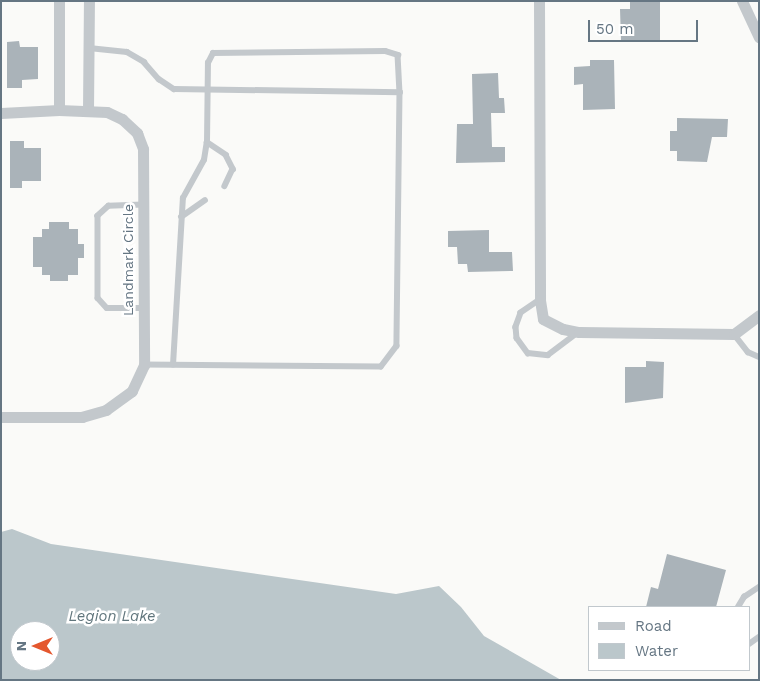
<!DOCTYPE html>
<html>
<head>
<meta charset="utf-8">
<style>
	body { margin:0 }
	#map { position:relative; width:760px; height:681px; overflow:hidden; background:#fafaf8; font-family:"Work Sans",sans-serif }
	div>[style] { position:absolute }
	.water>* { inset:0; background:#bbc7cb }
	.building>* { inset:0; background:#aab3b9 }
	.lane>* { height:5.5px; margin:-2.75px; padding:0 2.75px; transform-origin:2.75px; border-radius:2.75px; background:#c3c8cc }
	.street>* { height:11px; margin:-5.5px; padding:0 5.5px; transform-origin:5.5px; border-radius:5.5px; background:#c3c8cc }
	span { translate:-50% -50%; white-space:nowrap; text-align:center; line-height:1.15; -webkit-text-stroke:5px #fff; paint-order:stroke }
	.street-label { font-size:14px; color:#657683 }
	.water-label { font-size:15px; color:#60757c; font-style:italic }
	.frame { position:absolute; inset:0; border:2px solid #657683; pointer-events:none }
	.legend { position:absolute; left:588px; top:606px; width:162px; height:65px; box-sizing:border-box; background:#fff; border:1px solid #c1c8cd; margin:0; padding:6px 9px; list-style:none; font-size:15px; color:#657683 }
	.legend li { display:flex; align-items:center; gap:10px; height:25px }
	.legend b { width:25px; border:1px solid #c1c8cd }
	.north { position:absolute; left:10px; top:621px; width:50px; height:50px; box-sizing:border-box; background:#fff; border:1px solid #c1c8cd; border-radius:50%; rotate:270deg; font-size:14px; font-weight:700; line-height:20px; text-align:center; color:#657683 }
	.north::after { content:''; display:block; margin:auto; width:18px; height:22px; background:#e4572e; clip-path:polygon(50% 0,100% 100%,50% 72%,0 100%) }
	.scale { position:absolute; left:588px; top:20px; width:110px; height:22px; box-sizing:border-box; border:2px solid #657683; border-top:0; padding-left:6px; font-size:15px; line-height:18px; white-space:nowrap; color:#657683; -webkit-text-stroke:4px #fff; paint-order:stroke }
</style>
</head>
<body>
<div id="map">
	<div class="water">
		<div style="clip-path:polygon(evenodd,12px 529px,51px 544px,396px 594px,439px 586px,461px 607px,484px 636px,561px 680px,1px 680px,1px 532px,12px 529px,20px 631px,50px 631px,50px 661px,20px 661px,20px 631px)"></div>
	</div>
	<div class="building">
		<div style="clip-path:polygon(660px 1px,660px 40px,621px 41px,620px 9px,630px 9px,630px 2px)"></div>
		<div style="clip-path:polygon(19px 41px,20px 47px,38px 47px,38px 79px,22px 80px,22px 88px,7px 88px,7px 42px)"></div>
		<div style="clip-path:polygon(590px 60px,614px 60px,615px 109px,583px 110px,583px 84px,574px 85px,574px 67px,590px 66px)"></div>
		<div style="clip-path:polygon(498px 73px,499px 98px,504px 98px,505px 113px,491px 113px,492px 147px,505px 147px,505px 162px,456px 163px,457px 124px,473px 124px,472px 74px)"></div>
		<div style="clip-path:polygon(677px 118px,728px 119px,727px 137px,712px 137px,707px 162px,677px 161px,677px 151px,670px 151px,670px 131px,677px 131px)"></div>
		<div style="clip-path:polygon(10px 141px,24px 141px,24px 148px,41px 148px,41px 181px,22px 181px,22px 188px,10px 188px)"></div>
		<div style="clip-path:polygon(49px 222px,69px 222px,69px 229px,78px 229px,78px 244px,84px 244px,84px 258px,78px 258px,78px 275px,68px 275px,68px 281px,50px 281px,50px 275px,42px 275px,42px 267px,33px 267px,33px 237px,42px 237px,42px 229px,49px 229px)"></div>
		<div style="clip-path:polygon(489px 230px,489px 252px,512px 252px,513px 271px,468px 272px,467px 264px,458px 264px,457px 247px,448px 247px,448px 231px)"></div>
		<div style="clip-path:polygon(646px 361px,664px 362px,663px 398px,625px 403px,625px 367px,646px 367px)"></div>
		<div style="clip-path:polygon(667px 554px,726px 570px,716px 607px,646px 607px,651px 587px,658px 589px)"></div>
	</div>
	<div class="lane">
		<div style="left:89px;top:48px;width:38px;rotate:6deg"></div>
		<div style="left:127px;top:52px;width:20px;rotate:30deg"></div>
		<div style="left:144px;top:62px;width:23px;rotate:49deg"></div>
		<div style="left:159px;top:79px;width:18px;rotate:34deg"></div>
		<div style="left:174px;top:89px;width:226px;rotate:0.8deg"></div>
		<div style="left:400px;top:92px;width:254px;rotate:90.7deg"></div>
		<div style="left:397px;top:346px;width:26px;rotate:127deg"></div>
		<div style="left:381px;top:367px;width:237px;rotate:-179.5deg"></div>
		<div style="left:207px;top:142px;width:23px;rotate:34deg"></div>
		<div style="left:226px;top:155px;width:16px;rotate:63deg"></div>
		<div style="left:233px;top:169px;width:19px;rotate:115deg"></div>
		<div style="left:143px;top:205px;width:34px;rotate:178deg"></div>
		<div style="left:109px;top:206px;width:15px;rotate:138deg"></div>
		<div style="left:98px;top:216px;width:82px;rotate:90deg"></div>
		<div style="left:98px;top:298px;width:13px;rotate:48deg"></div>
		<div style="left:107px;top:308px;width:36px"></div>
		<div style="left:181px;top:217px;width:29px;rotate:-35deg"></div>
		<div style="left:540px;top:300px;width:23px;rotate:146deg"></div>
		<div style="left:521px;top:313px;width:15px;rotate:110deg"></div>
		<div style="left:516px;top:327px;width:11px;rotate:85deg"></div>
		<div style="left:517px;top:338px;width:19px;rotate:54deg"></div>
		<div style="left:528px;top:353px;width:20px;rotate:6deg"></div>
		<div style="left:548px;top:355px;width:39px;rotate:-37deg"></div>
		<div style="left:734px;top:334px;width:23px;rotate:52deg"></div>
		<div style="left:748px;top:352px;width:12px;rotate:24deg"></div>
		<div style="left:173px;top:365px;width:167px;rotate:-86.6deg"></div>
		<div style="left:183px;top:198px;width:43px;rotate:-61.1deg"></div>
		<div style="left:204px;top:160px;width:18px;rotate:-81deg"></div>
		<div style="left:207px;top:142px;width:79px;rotate:-89.3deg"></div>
		<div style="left:208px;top:63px;width:11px;rotate:-63deg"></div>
		<div style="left:213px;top:53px;width:172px;rotate:-0.7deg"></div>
		<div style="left:385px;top:51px;width:14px;rotate:17deg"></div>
		<div style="left:398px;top:55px;width:37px;rotate:87deg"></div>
		<div style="left:738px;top:607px;width:12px;rotate:-59deg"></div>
		<div style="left:744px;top:597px;width:18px;rotate:-34deg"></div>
		<div style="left:749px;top:644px;width:12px;rotate:-35deg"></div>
	</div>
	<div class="street">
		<div style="left:539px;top:1px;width:299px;rotate:89.8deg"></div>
		<div style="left:540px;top:300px;width:19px;rotate:81deg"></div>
		<div style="left:543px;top:319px;width:22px;rotate:27deg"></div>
		<div style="left:563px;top:329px;width:16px;rotate:11deg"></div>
		<div style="left:579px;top:332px;width:155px;rotate:0.7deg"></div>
		<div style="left:734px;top:334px;width:31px;rotate:-37deg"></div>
		<div style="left:742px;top:1px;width:40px;rotate:65deg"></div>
		<div style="left:59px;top:110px;width:109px;rotate:-90deg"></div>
		<div style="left:88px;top:111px;width:110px;rotate:-89.5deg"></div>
		<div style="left:1px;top:113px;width:58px;rotate:-3deg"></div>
		<div style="left:59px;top:110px;width:48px;rotate:2.4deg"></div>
		<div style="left:107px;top:112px;width:17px;rotate:25deg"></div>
		<div style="left:122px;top:119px;width:21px;rotate:43deg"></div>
		<div style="left:137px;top:133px;width:17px;rotate:69deg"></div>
		<div style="left:143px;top:149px;width:216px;rotate:89.7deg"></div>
		<div style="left:144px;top:365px;width:29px;rotate:115deg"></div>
		<div style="left:132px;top:391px;width:32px;rotate:144deg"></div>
		<div style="left:106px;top:410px;width:25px;rotate:164deg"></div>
		<div style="left:82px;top:417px;width:81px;rotate:180deg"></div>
	</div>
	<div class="street-label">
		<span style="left:128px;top:260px;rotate:-90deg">Landmark Circle</span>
	</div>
	<div class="water-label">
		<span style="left:112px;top:617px">Legion Lake</span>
	</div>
	<div class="frame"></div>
	<ul class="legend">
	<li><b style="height:6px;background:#c3c8cc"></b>Road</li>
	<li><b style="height:14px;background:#bbc7cb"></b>Water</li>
	</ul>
	<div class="north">N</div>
	<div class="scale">50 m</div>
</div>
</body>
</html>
